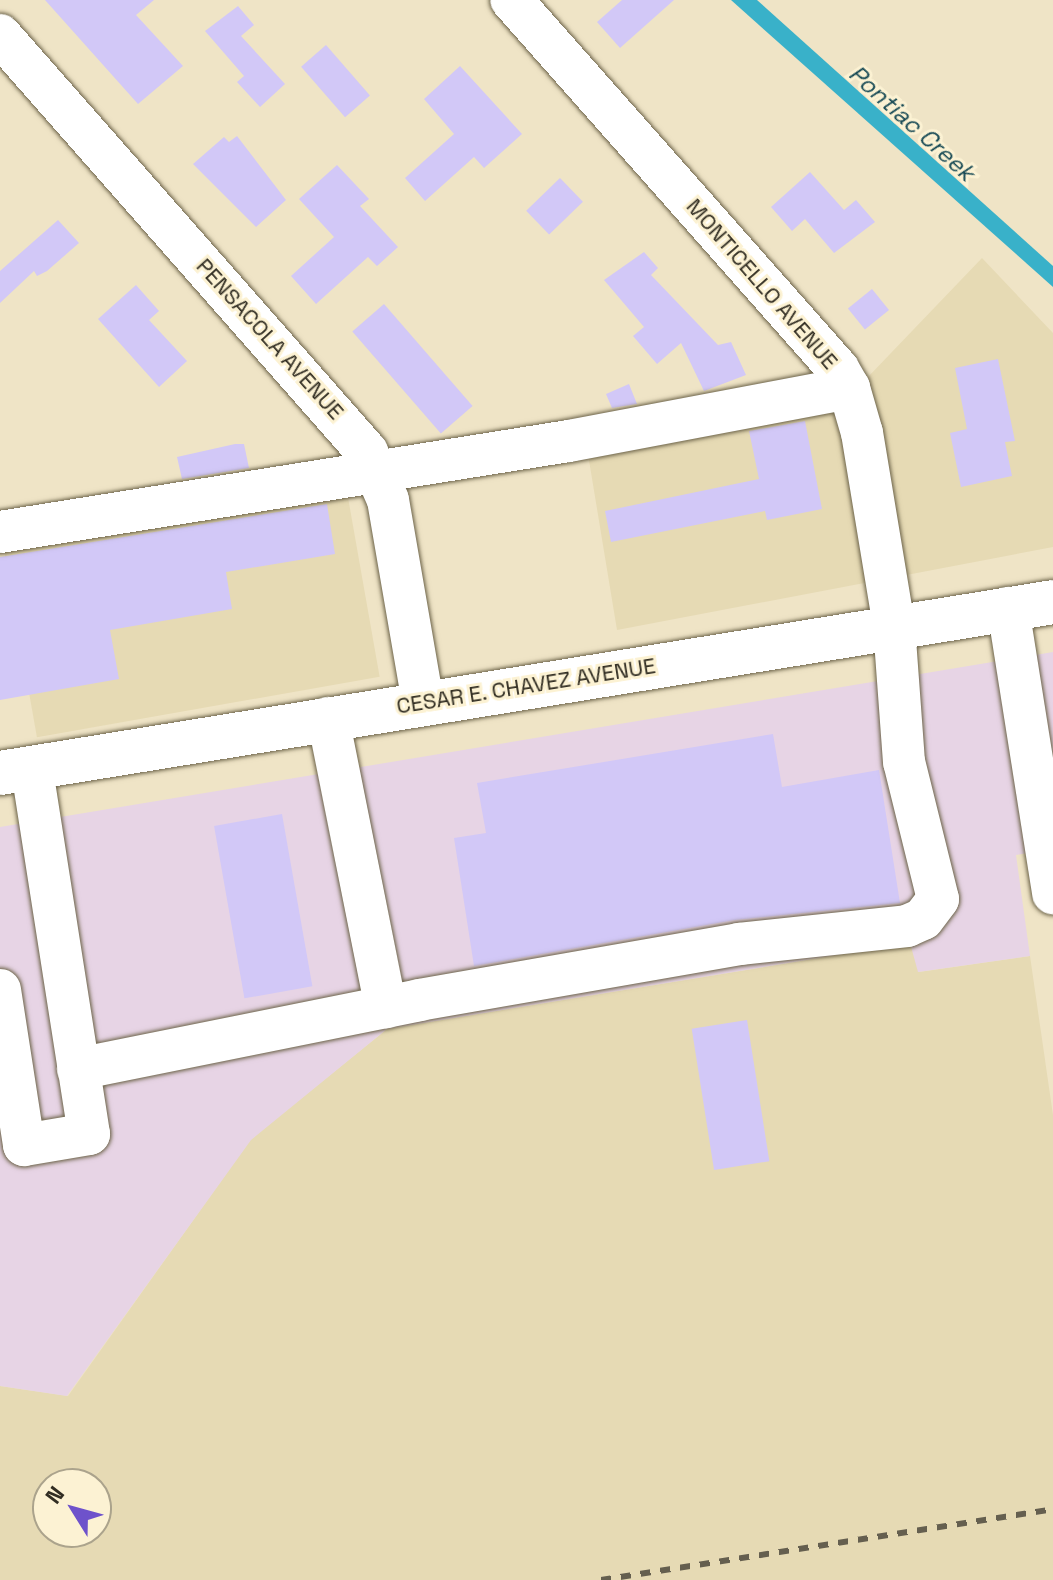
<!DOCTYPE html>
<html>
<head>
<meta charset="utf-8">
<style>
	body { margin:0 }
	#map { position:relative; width:1053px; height:1580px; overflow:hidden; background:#efe4c6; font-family:"Space Grotesk",sans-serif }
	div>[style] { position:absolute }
	.built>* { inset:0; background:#e6dab4; transform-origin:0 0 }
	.industrial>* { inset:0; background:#e7d4e5 }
	.water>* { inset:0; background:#39b1c9 }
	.building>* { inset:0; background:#d2c8f7; transform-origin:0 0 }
	.roads { filter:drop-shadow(0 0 2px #6c6349) drop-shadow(0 0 2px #6c6349) }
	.minor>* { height:42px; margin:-21px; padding:0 21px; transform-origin:21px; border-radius:21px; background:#fff }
	.major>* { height:44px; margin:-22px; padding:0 22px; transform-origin:22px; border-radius:22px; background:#fff }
	.rail>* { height:6px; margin-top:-3px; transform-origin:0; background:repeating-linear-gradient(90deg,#655f4f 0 10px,transparent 0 20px) }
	span { translate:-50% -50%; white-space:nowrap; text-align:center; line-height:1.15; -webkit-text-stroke:6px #fcf2d3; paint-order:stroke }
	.street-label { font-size:22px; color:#312d22 }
	.water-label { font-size:24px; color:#184a55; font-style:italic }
	.north { position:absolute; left:32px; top:1468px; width:80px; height:80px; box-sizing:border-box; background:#fcf2d3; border:2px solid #aba38c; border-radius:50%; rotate:307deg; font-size:22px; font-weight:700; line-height:32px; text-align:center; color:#312d22 }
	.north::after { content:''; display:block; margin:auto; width:28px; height:36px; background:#6e52cb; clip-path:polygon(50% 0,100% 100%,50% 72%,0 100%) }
</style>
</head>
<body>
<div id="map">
	<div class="built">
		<div style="clip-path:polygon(982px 258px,1053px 333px,1053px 547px,617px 630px,584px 430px,867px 378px)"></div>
		<div style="left:343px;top:469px;width:211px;height:348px;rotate:80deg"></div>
		<div style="clip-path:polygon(evenodd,911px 943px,919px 972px,1030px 956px,1053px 1115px,1053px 1580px,0 1580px,0 1386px,68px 1396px,251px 1139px,387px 1029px,911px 943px,48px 1484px,96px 1484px,96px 1532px,48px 1532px,48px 1484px)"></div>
	</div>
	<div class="industrial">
		<div style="clip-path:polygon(1053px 652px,1053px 849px,1016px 855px,1030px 956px,918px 972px,910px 943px,387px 1029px,251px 1140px,67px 1396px,0 1386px,0 827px)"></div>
	</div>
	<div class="water">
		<div style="clip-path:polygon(731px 0,757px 0,1053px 266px,1053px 287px)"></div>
	</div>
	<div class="building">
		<div style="clip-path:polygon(45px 0,154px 0,136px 15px,183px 66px,138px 104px)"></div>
		<div style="clip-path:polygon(622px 0,674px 0,620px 48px,597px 22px)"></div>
		<div style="clip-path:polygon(238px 6px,254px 25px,241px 36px,285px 84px,260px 107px,237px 82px,244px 76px,205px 31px)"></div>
		<div style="left:326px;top:45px;width:67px;height:33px;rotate:49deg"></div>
		<div style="clip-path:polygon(460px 66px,522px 134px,484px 168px,474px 157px,425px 201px,405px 178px,454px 134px,424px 99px)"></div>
		<div style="clip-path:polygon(237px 136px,286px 200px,256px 227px,193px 164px,224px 137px,229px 142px)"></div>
		<div style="clip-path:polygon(337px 165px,369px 199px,360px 206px,398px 247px,377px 266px,368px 257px,316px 304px,291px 276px,334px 237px,299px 199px)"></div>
		<div style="clip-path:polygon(810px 172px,844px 210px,856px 200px,875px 222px,834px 253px,805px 219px,792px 231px,771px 207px)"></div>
		<div style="left:560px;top:178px;width:33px;height:47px;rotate:46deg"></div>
		<div style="clip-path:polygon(58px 220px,79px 243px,47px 271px,37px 276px,34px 271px,0 303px,0 271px)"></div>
		<div style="clip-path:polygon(644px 252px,658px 268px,651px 275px,718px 345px,731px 342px,746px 375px,704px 391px,681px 343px,657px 364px,633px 336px,644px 327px,604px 280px)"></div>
		<div style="clip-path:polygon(136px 285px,159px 311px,149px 320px,187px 361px,159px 387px,98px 319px)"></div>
		<div style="left:872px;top:289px;width:27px;height:31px;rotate:51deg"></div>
		<div style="left:384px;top:304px;width:135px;height:42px;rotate:49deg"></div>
		<div style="clip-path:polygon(998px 359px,1015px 441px,1005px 442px,1012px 476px,961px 487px,950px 433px,967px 429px,955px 368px)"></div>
		<div style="clip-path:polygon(629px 384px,637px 404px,612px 408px,606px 394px)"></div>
		<div style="clip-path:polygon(805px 421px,822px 509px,767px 520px,765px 511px,611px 542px,605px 511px,759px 479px,749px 431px)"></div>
		<div style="clip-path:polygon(235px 444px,244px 444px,249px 468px,182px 479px,177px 457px)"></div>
		<div style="clip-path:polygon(327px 504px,335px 554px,226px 572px,232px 609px,110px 630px,119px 679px,0 700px,0 557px)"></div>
		<div style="clip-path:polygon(773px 734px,782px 787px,879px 770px,900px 903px,735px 920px,474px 966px,454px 838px,486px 833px,477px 783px)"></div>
		<div style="left:282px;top:814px;width:175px;height:69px;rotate:80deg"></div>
		<div style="left:747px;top:1020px;width:143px;height:56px;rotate:81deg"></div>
	</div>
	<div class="roads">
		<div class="minor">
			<div style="left:0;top:35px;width:555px;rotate:48.65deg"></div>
			<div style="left:367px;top:452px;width:52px;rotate:66.4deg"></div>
			<div style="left:388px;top:500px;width:206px;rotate:80.2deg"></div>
			<div style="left:0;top:532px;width:576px;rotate:-9.09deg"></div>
			<div style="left:569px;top:441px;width:285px;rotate:-10.7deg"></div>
			<div style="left:1008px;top:608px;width:289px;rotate:81deg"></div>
			<div style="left:328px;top:718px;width:295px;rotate:78.7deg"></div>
			<div style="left:0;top:990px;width:157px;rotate:81.2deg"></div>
			<div style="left:24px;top:1145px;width:66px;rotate:-9.6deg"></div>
			<div style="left:89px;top:1134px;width:370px;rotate:-98.9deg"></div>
			<div style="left:78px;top:1069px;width:348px;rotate:-11.4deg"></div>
			<div style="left:419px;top:1000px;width:325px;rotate:-9.9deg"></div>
			<div style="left:739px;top:944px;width:169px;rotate:-6.1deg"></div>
			<div style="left:907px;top:926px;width:17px;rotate:-24deg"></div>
			<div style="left:923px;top:919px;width:25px;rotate:-53deg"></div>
			<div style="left:938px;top:899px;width:141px;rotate:-103.9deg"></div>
			<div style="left:904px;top:762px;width:136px;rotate:-94.2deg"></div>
			<div style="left:894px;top:626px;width:196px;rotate:-99.4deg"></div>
			<div style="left:862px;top:433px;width:47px;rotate:-106.1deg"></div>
			<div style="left:849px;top:388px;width:22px;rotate:-120deg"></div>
			<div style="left:838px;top:369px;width:493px;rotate:-131.5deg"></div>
		</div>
		<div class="major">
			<div style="left:0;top:773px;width:1067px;rotate:-9.22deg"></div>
		</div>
	</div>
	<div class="rail">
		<div style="left:601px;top:1580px;width:458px;rotate:-8.9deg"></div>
	</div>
	<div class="street-label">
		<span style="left:762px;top:284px;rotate:49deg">MONTICELLO AVENUE</span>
		<span style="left:270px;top:339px;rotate:48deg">PENSACOLA AVENUE</span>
		<span style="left:526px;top:686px;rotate:-9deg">CESAR E. CHAVEZ AVENUE</span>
	</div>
	<div class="water-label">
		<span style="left:912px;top:123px;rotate:42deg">Pontiac Creek</span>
	</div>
	<div class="north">N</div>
</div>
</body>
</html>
